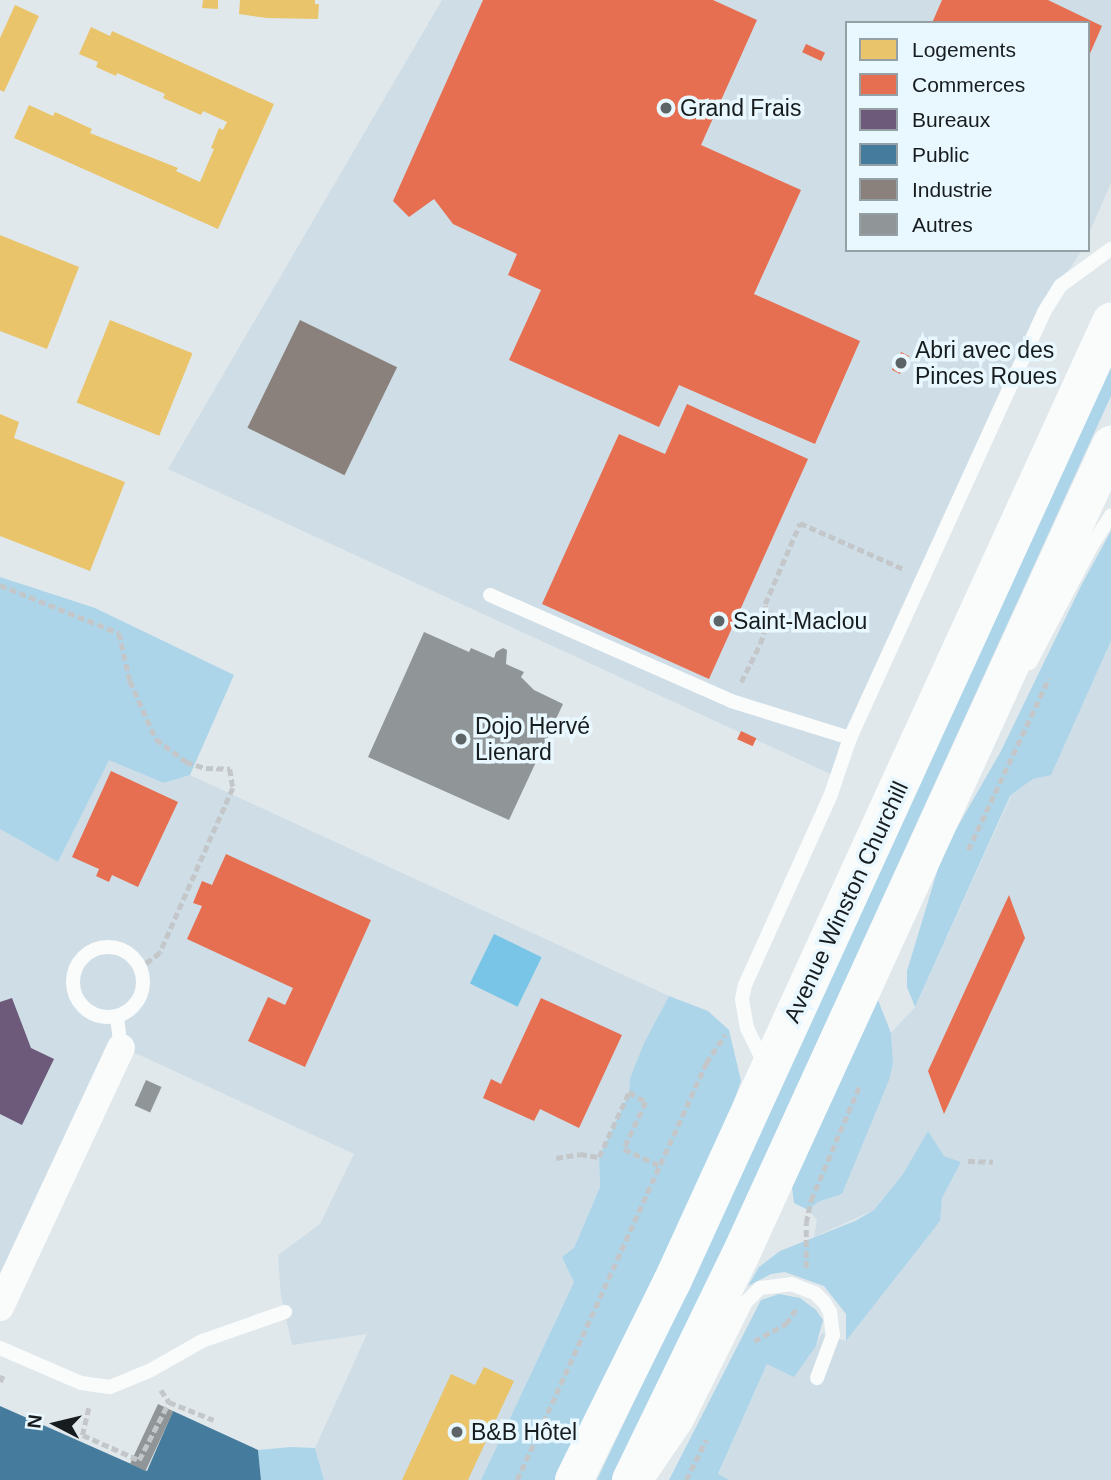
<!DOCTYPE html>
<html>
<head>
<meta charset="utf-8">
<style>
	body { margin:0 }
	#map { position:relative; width:1111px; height:1480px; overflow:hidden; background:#e0e8ec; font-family:Arial,sans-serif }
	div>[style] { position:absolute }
	.built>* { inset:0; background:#cedde6 }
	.green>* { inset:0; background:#add5ea }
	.water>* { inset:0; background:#78c5e7; transform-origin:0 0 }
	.homes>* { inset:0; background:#e9c46a; transform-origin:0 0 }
	.shops>* { inset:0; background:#e76f51; transform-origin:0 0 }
	.offices>* { inset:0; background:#6d597a }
	.public>* { inset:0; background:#457b9d }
	.industry>* { inset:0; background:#8a817c; transform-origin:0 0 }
	.building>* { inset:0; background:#909698; transform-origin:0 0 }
	.path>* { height:4.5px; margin-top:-2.25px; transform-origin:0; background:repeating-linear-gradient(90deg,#c4c7c9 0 7px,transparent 0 10.5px) }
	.service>* { height:14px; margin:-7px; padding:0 7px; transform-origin:7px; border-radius:7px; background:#fafcfc }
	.service>.ring { margin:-7px; padding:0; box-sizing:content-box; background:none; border:14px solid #fafcfc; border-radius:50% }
	.minor>* { height:28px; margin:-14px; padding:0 14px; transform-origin:14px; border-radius:14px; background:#fafcfc }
	.secondary>* { height:38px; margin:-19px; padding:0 19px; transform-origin:19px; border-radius:19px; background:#fafcfc }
	.dots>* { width:19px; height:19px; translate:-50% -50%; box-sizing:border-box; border:4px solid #e9f7ff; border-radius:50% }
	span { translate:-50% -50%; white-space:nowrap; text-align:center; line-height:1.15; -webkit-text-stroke:7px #e9f7ff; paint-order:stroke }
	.poi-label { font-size:23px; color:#171d1f }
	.left { translate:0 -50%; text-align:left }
	.street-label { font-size:23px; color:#171d1f }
	.legend { position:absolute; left:845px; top:21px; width:245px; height:231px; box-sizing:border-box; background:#e9f7ff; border:2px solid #95a0a5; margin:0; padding:9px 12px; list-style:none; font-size:21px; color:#171d1f }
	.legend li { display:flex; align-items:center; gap:14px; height:35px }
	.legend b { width:35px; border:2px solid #95a0a5 }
	.north { position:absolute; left:21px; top:1389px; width:70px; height:70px; -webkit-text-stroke:5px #e9f7ff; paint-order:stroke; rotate:277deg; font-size:19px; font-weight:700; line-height:28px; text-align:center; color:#171d1f }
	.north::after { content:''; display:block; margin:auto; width:24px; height:32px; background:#171d1f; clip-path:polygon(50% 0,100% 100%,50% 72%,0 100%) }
</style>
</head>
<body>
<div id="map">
	<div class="built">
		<div style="clip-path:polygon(442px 0,1111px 0,1111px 183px,1088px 236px,1088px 23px,847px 23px,847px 250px,1082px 250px,1050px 299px,837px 777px,168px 469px)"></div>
		<div style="clip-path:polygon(1111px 641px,1111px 1480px,729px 1480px,718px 1475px,767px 1364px,816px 1346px,822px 1333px,846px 1341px,939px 1221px,942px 1198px,961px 1162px,944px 1156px,928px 1132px,903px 1174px,874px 1210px,814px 1237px,817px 1220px,808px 1210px,818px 1202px,842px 1194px,893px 1063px,891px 1033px,915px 1007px,1011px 796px,1033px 779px,1051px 774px)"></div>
		<div style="clip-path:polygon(109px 759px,164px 783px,190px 775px,669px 996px,644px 1043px,630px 1078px,629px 1092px,599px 1157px,600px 1187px,574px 1248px,574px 1282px,481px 1480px,324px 1480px,315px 1448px,367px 1334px,292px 1345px,281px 1296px,278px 1255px,320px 1224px,354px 1154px,133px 1052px,0 1307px,0 829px,58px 862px)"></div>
	</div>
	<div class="green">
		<div style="clip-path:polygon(1111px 362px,1111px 396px,721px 1253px,612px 1480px,597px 1480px,711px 1238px)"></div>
		<div style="clip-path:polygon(1111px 531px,1111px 641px,1051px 775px,1033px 779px,1010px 796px,915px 1007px,907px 987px,907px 971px,943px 852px,1001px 751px,1082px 584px)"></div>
		<div style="clip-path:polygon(0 577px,95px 608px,234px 675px,190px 775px,164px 783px,109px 760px,58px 862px,0 829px)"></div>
		<div style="clip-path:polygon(669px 996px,708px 1011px,729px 1030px,741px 1081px,704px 1183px,556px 1480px,481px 1480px,574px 1282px,562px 1257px,574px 1248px,600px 1187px,599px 1157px,629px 1093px,630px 1078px,644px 1043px)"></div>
		<div style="clip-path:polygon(878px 1000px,891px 1033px,893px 1063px,889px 1080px,842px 1194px,818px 1202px,808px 1210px,794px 1203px,792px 1187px)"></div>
		<div style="clip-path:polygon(928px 1131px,944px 1156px,961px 1162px,942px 1198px,940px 1221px,846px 1341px,846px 1314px,824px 1286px,785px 1272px,771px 1274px,748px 1286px,759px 1267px,780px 1251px,855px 1221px,874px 1210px,903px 1174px)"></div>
		<div style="clip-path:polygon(779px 1294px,800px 1298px,816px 1310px,823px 1320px,816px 1346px,794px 1377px,767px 1364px,718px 1474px,729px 1480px,669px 1480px,761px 1300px)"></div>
		<div style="clip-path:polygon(291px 1447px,315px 1448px,324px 1480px,261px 1480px,258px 1450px)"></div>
	</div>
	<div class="water">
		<div style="left:494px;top:934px;width:53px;height:55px;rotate:26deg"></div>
	</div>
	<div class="homes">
		<div style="clip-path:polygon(203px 0,218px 0,218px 9px,202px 8px)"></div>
		<div style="clip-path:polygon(240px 0,315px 0,315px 4px,319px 4px,318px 19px,267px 18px,239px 14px)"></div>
		<div style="clip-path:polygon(15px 5px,39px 16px,4px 92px,0 90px,0 38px)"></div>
		<div style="clip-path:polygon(91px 27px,110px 36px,112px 31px,274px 104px,218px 229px,14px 138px,29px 105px,53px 116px,55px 112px,92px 129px,90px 133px,178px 168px,176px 171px,200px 182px,214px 149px,211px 148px,219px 128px,223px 130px,227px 122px,203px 111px,201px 115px,163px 98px,165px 94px,117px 73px,116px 76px,96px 67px,98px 62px,79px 54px)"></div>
		<div style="clip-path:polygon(0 235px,79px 267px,47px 349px,0 331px)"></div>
		<div style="left:110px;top:320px;width:89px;height:89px;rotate:22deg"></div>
		<div style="clip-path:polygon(0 414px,19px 422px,14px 438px,125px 482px,90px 571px,0 536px)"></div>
		<div style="clip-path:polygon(484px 1367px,514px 1381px,468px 1480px,402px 1480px,451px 1374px,475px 1385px)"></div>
	</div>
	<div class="shops">
		<div style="clip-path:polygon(483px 0,713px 0,757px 20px,701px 145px,801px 190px,754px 294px,860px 341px,815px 444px,679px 385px,659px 427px,509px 360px,541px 290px,508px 275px,517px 254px,453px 224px,434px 199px,409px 217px,393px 201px)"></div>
		<div style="clip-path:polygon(942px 0,1048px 0,1102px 26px,1088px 58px,1088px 23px,932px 23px)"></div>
		<div style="left:806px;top:44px;width:21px;height:9px;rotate:25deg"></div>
		<div style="left:901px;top:352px;width:9px;height:20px;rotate:27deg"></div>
		<div style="clip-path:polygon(687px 404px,808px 459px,709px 679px,542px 604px,619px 434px,665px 454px)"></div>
		<div style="left:741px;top:731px;width:17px;height:9px;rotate:25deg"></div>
		<div style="clip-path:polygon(111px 771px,178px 802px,138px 887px,112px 875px,109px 882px,96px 876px,99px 869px,72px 857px)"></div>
		<div style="clip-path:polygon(226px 854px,371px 920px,305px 1067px,248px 1041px,268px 997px,285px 1005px,293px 988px,187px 939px,202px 906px,193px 903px,202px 881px,212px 885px)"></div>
		<div style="clip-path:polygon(1009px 895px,1025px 938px,944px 1114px,928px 1071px)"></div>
		<div style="clip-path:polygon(541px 998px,622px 1035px,579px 1128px,540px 1109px,534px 1121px,483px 1098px,491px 1079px,501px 1084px)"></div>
	</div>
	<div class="offices">
		<div style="clip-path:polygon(12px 998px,31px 1048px,54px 1059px,22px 1125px,0 1114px,0 1002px)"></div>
	</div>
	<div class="public">
		<div style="clip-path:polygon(0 1406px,147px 1471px,173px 1411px,258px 1450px,261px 1480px,0 1480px)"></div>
	</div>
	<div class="industry">
		<div style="left:300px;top:320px;width:108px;height:120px;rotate:26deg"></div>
	</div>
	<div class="building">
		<div style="clip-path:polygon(424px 632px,469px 652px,471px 648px,494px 658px,496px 652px,503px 648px,507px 650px,506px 664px,524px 672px,521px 677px,534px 690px,563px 704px,509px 820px,368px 757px)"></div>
		<div style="left:146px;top:1080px;width:17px;height:28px;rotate:24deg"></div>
		<div style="left:158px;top:1404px;width:17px;height:66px;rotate:25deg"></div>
	</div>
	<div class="path">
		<div style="left:0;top:585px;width:128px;rotate:22deg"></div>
		<div style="left:119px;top:633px;width:49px;rotate:77.1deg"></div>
		<div style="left:130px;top:681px;width:64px;rotate:65.9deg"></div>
		<div style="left:156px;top:739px;width:38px;rotate:37deg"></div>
		<div style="left:186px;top:762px;width:21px;rotate:17deg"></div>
		<div style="left:206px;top:768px;width:24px;rotate:2deg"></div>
		<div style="left:230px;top:769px;width:19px;rotate:81deg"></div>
		<div style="left:233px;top:788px;width:180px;rotate:113.9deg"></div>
		<div style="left:160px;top:953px;width:24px;rotate:142deg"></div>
		<div style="left:766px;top:614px;width:11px;rotate:-5deg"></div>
		<div style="left:741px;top:682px;width:42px;rotate:-63.4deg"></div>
		<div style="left:760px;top:644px;width:22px;rotate:-72deg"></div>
		<div style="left:767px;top:623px;width:19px;rotate:-96deg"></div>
		<div style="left:765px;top:604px;width:88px;rotate:-66.6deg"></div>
		<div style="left:800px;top:523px;width:114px;rotate:23.9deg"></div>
		<div style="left:968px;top:850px;width:190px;rotate:-64.8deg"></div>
		<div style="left:556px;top:1158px;width:24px;rotate:-9deg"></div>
		<div style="left:580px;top:1154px;width:19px;rotate:9deg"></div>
		<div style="left:599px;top:1157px;width:72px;rotate:-65.2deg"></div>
		<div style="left:629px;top:1092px;width:20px;rotate:30deg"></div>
		<div style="left:646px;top:1102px;width:52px;rotate:115.1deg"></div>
		<div style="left:624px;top:1149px;width:38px;rotate:25deg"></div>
		<div style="left:968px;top:1161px;width:25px;rotate:2deg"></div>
		<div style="left:806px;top:1268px;width:45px;rotate:-90deg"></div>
		<div style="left:806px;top:1223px;width:24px;rotate:-78deg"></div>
		<div style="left:811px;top:1200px;width:123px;rotate:-67deg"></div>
		<div style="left:754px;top:1341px;width:36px;rotate:-28deg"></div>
		<div style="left:786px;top:1324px;width:18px;rotate:-56deg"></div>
		<div style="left:0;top:1382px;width:10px;rotate:-66deg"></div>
		<div style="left:161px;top:1390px;width:14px;rotate:56deg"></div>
		<div style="left:169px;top:1402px;width:48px;rotate:21.8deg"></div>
		<div style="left:89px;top:1408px;width:28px;rotate:103deg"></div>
		<div style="left:83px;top:1435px;width:61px;rotate:24.1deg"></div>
		<div style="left:139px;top:1460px;width:65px;rotate:-62.7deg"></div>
		<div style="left:517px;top:1480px;width:458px;rotate:-65.6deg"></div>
		<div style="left:706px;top:1063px;width:34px;rotate:-56deg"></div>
		<div style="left:686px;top:1480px;width:45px;rotate:-63.4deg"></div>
	</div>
	<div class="service">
		<div style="left:490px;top:595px;width:263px;rotate:23.7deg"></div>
		<div style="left:731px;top:701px;width:125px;rotate:17.3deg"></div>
		<div style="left:1030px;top:663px;width:133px;rotate:-62.3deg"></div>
		<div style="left:1092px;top:545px;width:35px;rotate:-57deg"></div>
		<div class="ring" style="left:73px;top:947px;width:56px;height:56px"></div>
		<div style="left:117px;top:1017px;width:31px;rotate:83deg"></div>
		<div style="left:765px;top:1065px;width:41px;rotate:-115.9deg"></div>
		<div style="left:747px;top:1028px;width:29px;rotate:-100deg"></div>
		<div style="left:742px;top:999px;width:14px;rotate:-78deg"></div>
		<div style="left:745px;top:985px;width:206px;rotate:-65.7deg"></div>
		<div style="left:830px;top:797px;width:62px;rotate:-71.3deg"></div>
		<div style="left:850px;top:738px;width:468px;rotate:-65.5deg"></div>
		<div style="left:1044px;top:312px;width:31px;rotate:-58deg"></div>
		<div style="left:1060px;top:286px;width:63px;rotate:-36deg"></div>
		<div style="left:0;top:1348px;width:88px;rotate:23.4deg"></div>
		<div style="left:81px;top:1383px;width:29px;rotate:8deg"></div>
		<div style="left:110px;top:1387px;width:44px;rotate:-22.5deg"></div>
		<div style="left:151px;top:1370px;width:59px;rotate:-29.6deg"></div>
		<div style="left:202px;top:1341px;width:88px;rotate:-19.3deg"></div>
		<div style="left:650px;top:1476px;width:62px;rotate:-55.5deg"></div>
		<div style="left:685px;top:1425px;width:137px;rotate:-63.6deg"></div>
		<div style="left:746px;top:1302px;width:20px;rotate:-45deg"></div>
		<div style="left:760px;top:1288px;width:31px;rotate:-7deg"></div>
		<div style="left:791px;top:1284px;width:26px;rotate:21deg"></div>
		<div style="left:815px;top:1293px;width:13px;rotate:45deg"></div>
		<div style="left:824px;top:1302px;width:12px;rotate:59deg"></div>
		<div style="left:830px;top:1312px;width:23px;rotate:83deg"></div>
		<div style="left:833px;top:1335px;width:46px;rotate:110.4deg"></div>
	</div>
	<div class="minor">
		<div style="left:0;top:1307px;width:286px;rotate:-65deg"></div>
	</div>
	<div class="secondary">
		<div style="left:574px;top:1480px;width:221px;rotate:-63.7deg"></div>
		<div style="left:672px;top:1282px;width:1056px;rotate:-65.43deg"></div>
		<div style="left:631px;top:1480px;width:249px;rotate:-64.1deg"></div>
		<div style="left:740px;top:1256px;width:892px;rotate:-65.42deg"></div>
	</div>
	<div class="dots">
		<div style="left:666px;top:108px;background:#5d6467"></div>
		<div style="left:901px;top:363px;background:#5d6467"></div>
		<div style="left:719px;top:621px;background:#5d6467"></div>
		<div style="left:461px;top:739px;background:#5d6467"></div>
		<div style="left:457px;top:1432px;background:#5d6467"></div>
	</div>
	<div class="poi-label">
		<span class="left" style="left:680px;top:108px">Grand Frais</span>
		<span class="left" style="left:915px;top:363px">Abri avec des<br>Pinces Roues</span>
		<span class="left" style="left:733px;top:621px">Saint-Maclou</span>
		<span class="left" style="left:475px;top:739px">Dojo Hervé<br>Lienard</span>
		<span class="left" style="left:471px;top:1432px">B&amp;B Hôtel</span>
	</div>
	<div class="street-label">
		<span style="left:846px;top:902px;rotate:-65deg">Avenue Winston Churchill</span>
	</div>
	<ul class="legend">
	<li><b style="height:19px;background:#e9c46a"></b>Logements</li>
	<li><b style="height:19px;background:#e76f51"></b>Commerces</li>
	<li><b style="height:19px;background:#6d597a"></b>Bureaux</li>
	<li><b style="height:19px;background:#457b9d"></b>Public</li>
	<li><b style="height:19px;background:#8a817c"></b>Industrie</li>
	<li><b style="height:19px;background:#909698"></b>Autres</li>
	</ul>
	<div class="north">N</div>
</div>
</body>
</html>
